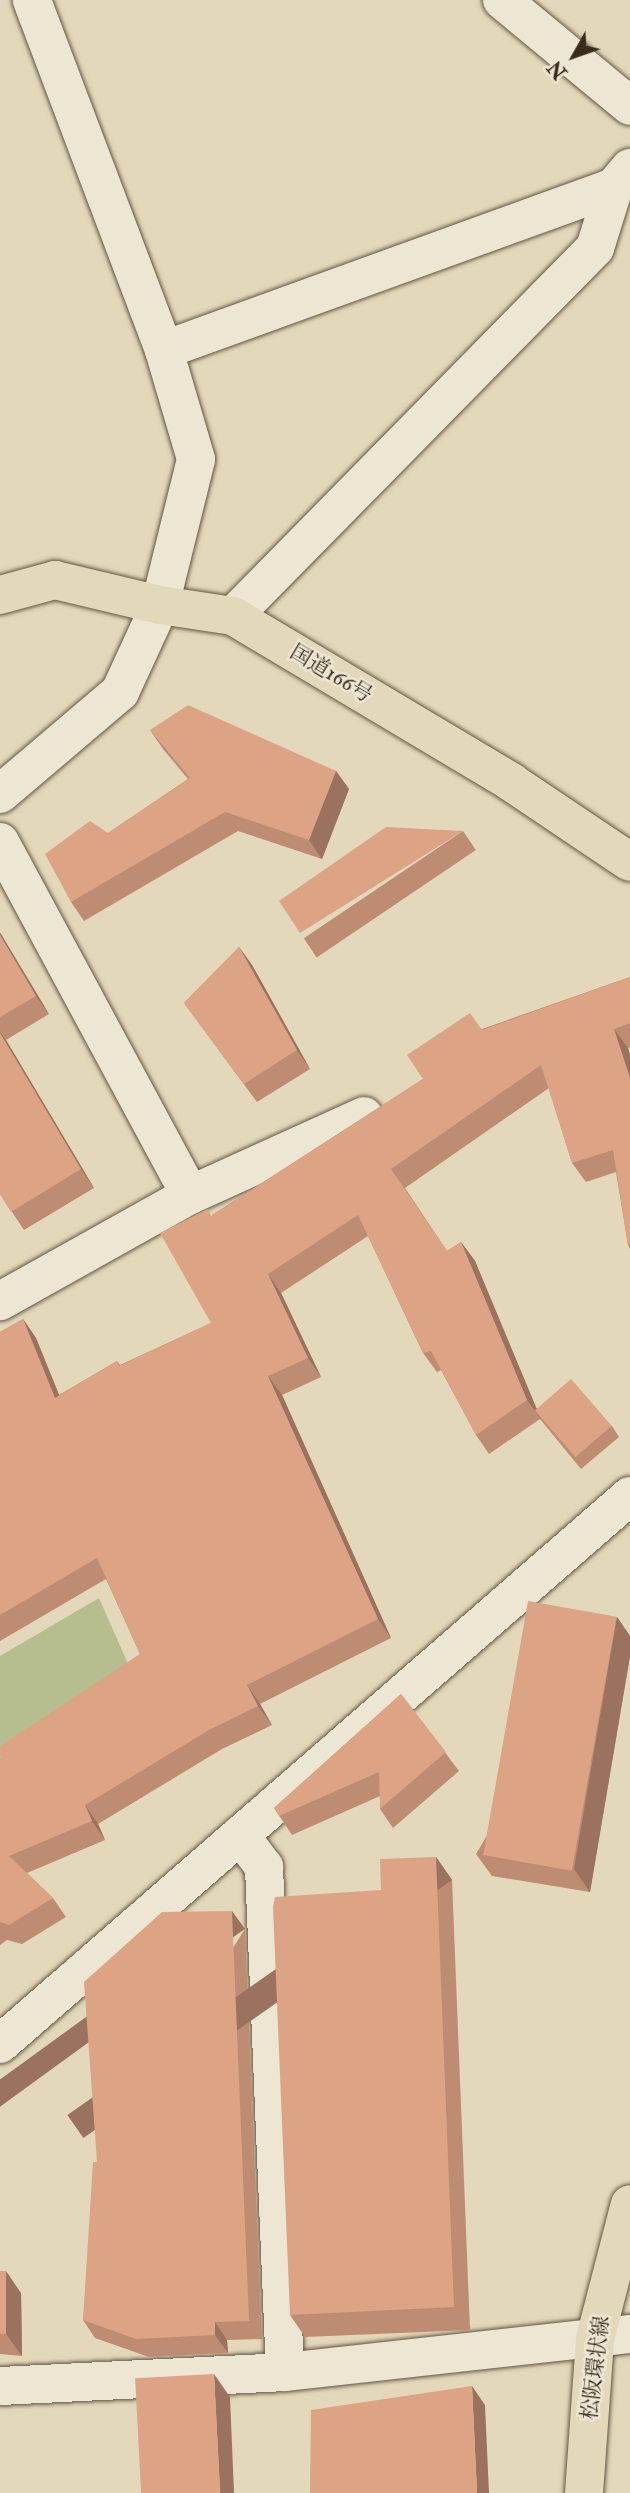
<!DOCTYPE html>
<html>
<head>
<meta charset="utf-8">
<style>
	body { margin:0 }
	#map { position:relative; width:630px; height:2493px; overflow:hidden; background:#e4d8bb; font-family:"IM FELL Double Pica","Noto Serif JP",serif }
	div>[style] { position:absolute }
	.green>* { inset:0; background:#b6be8f }
	.roads { filter:drop-shadow(0 0 2px #635643) drop-shadow(0 0 2px #635643) }
	.minor>* { height:38px; margin:-19px; padding:0 19px; transform-origin:19px; border-radius:19px; background:#ede6d3 }
	.major>* { height:38px; margin:-19px; padding:0 19px; transform-origin:19px; border-radius:19px; background:#e4d8bb }
	.highway>* { height:38px; margin:-19px; padding:0 19px; transform-origin:19px; border-radius:19px; background:#e4d8bb }
	.wall>* { inset:0; background:#bd8c72; transform-origin:0 0 }
	.shaded-wall>* { inset:0; background:#9a725d; transform-origin:0 0 }
	.building>* { inset:0; background:#dca385; transform-origin:0 0 }
	span { translate:-50% -50%; white-space:nowrap; text-align:center; line-height:1.15; -webkit-text-stroke:5px #ede6d3; paint-order:stroke }
	.street-label { font-size:21px; color:#382b1b }
	.north { position:absolute; left:539px; top:21px; width:70px; height:70px; -webkit-text-stroke:5px #ede6d3; paint-order:stroke; rotate:230deg; font-size:19px; font-weight:700; line-height:28px; text-align:center; color:#382b1b }
	.north::after { content:''; display:block; margin:auto; width:24px; height:32px; background:#382b1b; clip-path:polygon(50% 0,100% 100%,50% 72%,0 100%) }
</style>
</head>
<body>
<div id="map">
	<div class="green">
		<div style="clip-path:polygon(99px 1598px,133px 1675px,0 1760px,0 1656px)"></div>
	</div>
	<div class="roads">
		<div class="minor">
			<div style="left:502px;top:0;width:166px;rotate:39.6deg"></div>
			<div style="left:164px;top:350px;width:479px;rotate:-19.9deg"></div>
			<div style="left:233px;top:616px;width:516px;rotate:-45.47deg"></div>
			<div style="left:595px;top:248px;width:64px;rotate:-72.7deg"></div>
			<div style="left:614px;top:187px;width:25px;rotate:-50deg"></div>
			<div style="left:0;top:794px;width:157px;rotate:-40.4deg"></div>
			<div style="left:120px;top:692px;width:96px;rotate:-65.3deg"></div>
			<div style="left:160px;top:605px;width:150px;rotate:-76.1deg"></div>
			<div style="left:196px;top:459px;width:114px;rotate:-106.4deg"></div>
			<div style="left:164px;top:350px;width:374px;rotate:-110.7deg"></div>
			<div style="left:0;top:842px;width:401px;rotate:61.7deg"></div>
			<div style="left:190px;top:1195px;width:218px;rotate:150.8deg"></div>
			<div style="left:190px;top:1195px;width:191px;rotate:-24.4deg"></div>
			<div style="left:240px;top:1835px;width:40px;rotate:53deg"></div>
			<div style="left:264px;top:1867px;width:505px;rotate:87.62deg"></div>
			<div style="left:0;top:2044px;width:835px;rotate:-41.02deg"></div>
			<div style="left:0;top:2386px;width:285px;rotate:-2.8deg"></div>
			<div style="left:285px;top:2372px;width:347px;rotate:-6.3deg"></div>
		</div>
		<div class="major">
			<div style="left:584px;top:2493px;width:154px;rotate:-85.9deg"></div>
			<div style="left:595px;top:2339px;width:139px;rotate:-75.5deg"></div>
		</div>
		<div class="highway">
			<div style="left:0;top:595px;width:57px;rotate:-15.3deg"></div>
			<div style="left:55px;top:580px;width:108px;rotate:13.4deg"></div>
			<div style="left:160px;top:605px;width:74px;rotate:8.6deg"></div>
			<div style="left:233px;top:616px;width:324px;rotate:30.8deg"></div>
			<div style="left:511px;top:782px;width:143px;rotate:33.9deg"></div>
		</div>
	</div>
	<div class="wall">
		<div style="clip-path:polygon(150px 730px,336px 771px,349px 789px,322px 859px,238px 831px,84px 921px,71px 902px,108px 833px,188px 779px,163px 749px)"></div>
		<div style="left:463px;top:831px;width:23px;height:192px;rotate:56deg"></div>
		<div style="clip-path:polygon(0 933px,49px 1014px,6px 1040px,94px 1188px,24px 1230px,0 1194px)"></div>
		<div style="clip-path:polygon(239px 947px,252px 965px,310px 1069px,257px 1102px,184px 1003px)"></div>
		<div style="clip-path:polygon(630px 977px,630px 1047px,628px 1048px,630px 1055px,630px 1249px,628px 1245px,616px 1172px,586px 1182px,572px 1163px,549px 1088px,405px 1188px,447px 1251px,461px 1242px,475px 1261px,536px 1408px,612px 1426px,619px 1437px,581px 1469px,540px 1419px,489px 1454px,476px 1435px,441px 1370px,437px 1372px,423px 1353px,368px 1236px,281px 1293px,321px 1377px,282px 1395px,391px 1638px,260px 1704px,272px 1725px,222px 1749px,98px 1824px,105px 1840px,27px 1873px,53px 1898px,66px 1917px,22px 1944px,7px 1940px,0 1945px,0 1760px,140px 1654px,106px 1579px,0 1641px,0 1332px,23px 1319px,36px 1338px,59px 1395px,117px 1361px,120px 1365px,211px 1323px,212px 1215px,423px 1079px,482px 1029px)"></div>
		<div style="clip-path:polygon(617px 1617px,630px 1636px,630px 1656px,590px 1892px,492px 1876px,476px 1854px)"></div>
		<div style="clip-path:polygon(401px 1694px,459px 1771px,393px 1828px,380px 1809px,380px 1796px,292px 1835px,274px 1808px)"></div>
		<div style="clip-path:polygon(436px 1857px,452px 1880px,470px 2330px,305px 2337px,290px 2315px,381px 1890px)"></div>
		<div style="clip-path:polygon(245px 1929px,262px 2339px,227px 2340px,228px 2353px,149px 2357px,95px 2338px,83px 2320px,97px 2162px)"></div>
		<div style="clip-path:polygon(0 2272px,21px 2293px,22px 2356px,0 2354px)"></div>
	</div>
	<div class="shaded-wall">
		<div style="clip-path:polygon(336px 771px,349px 789px,322px 859px,309px 840px)"></div>
		<div style="clip-path:polygon(0 933px,1px 934px,49px 1014px,36px 996px,0 935px)"></div>
		<div style="clip-path:polygon(239px 947px,252px 965px,310px 1069px,297px 1050px)"></div>
		<div style="clip-path:polygon(614px 1029px,628px 1048px,630px 1055px,630px 1078px)"></div>
		<div style="clip-path:polygon(0 1032px,6px 1040px,94px 1188px,81px 1169px,0 1033px)"></div>
		<div style="clip-path:polygon(461px 1242px,475px 1261px,541px 1419px,527px 1400px)"></div>
		<div style="clip-path:polygon(268px 1274px,281px 1293px,321px 1377px,308px 1358px)"></div>
		<div style="clip-path:polygon(23px 1319px,36px 1338px,68px 1417px,55px 1398px)"></div>
		<div style="clip-path:polygon(268px 1376px,282px 1395px,391px 1638px,378px 1619px)"></div>
		<div style="clip-path:polygon(617px 1617px,630px 1636px,630px 1656px,590px 1892px,574px 1869px)"></div>
		<div style="clip-path:polygon(247px 1685px,260px 1704px,272px 1725px,258px 1706px)"></div>
		<div style="clip-path:polygon(85px 1805px,98px 1824px,105px 1840px,92px 1821px)"></div>
		<div style="left:436px;top:1857px;width:28px;height:450px;rotate:55deg"></div>
		<div style="left:232px;top:1911px;width:22px;height:410px;rotate:54deg"></div>
		<div style="clip-path:polygon(6px 2271px,21px 2293px,22px 2356px,6px 2334px)"></div>
		<div style="clip-path:polygon(215px 2322px,227px 2340px,228px 2353px,215px 2335px)"></div>
		<div style="clip-path:polygon(214px 2374px,230px 2397px,234px 2493px,220px 2493px)"></div>
		<div style="clip-path:polygon(472px 2386px,485px 2405px,489px 2493px,477px 2493px)"></div>
	</div>
	<div class="building">
		<div style="clip-path:polygon(188px 705px,336px 771px,309px 840px,225px 812px,71px 902px,45px 854px,90px 821px,108px 833px,190px 778px,150px 730px)"></div>
		<div style="clip-path:polygon(386px 827px,463px 831px,300px 933px,279px 901px)"></div>
		<div style="clip-path:polygon(0 935px,36px 996px,0 1017px)"></div>
		<div style="clip-path:polygon(239px 947px,297px 1050px,244px 1084px,184px 1003px)"></div>
		<div style="clip-path:polygon(630px 977px,630px 1023px,614px 1029px,630px 1078px,630px 1245px,628px 1245px,613px 1150px,572px 1163px,541px 1065px,391px 1169px,447px 1251px,461px 1242px,527px 1400px,476px 1435px,431px 1351px,423px 1353px,358px 1215px,268px 1274px,308px 1358px,268px 1376px,378px 1619px,247px 1685px,258px 1706px,209px 1730px,85px 1805px,92px 1821px,9px 1856px,53px 1898px,9px 1925px,0 1922px,0 1760px,2px 1759px,0 1755px,0 1746px,140px 1654px,97px 1558px,0 1615px,0 1332px,23px 1319px,55px 1398px,117px 1361px,119px 1366px,211px 1323px,160px 1233px,208px 1209px,211px 1216px,423px 1079px,407px 1055px,470px 1013px,482px 1030px)"></div>
		<div style="clip-path:polygon(0 1033px,81px 1169px,11px 1212px,0 1194px)"></div>
		<div style="left:571px;top:1379px;width:62px;height:48px;rotate:49deg"></div>
		<div style="left:528px;top:1601px;width:90px;height:258px;rotate:10deg"></div>
		<div style="clip-path:polygon(401px 1694px,446px 1752px,380px 1809px,379px 1772px,279px 1816px,274px 1808px)"></div>
		<div style="clip-path:polygon(436px 1857px,454px 2307px,290px 2315px,273px 1907px,275px 1897px,381px 1890px,380px 1859px)"></div>
		<div style="clip-path:polygon(232px 1911px,249px 2321px,215px 2322px,215px 2335px,136px 2339px,83px 2320px,93px 2162px,97px 2162px,84px 1982px,162px 1912px)"></div>
		<div style="left:6px;top:2271px;width:63px;height:6px;rotate:90deg"></div>
		<div style="left:214px;top:2374px;width:119px;height:79px;rotate:87deg"></div>
		<div style="clip-path:polygon(472px 2386px,477px 2493px,310px 2493px,311px 2410px)"></div>
	</div>
	<div class="street-label">
		<span style="left:331px;top:674px;rotate:31deg">国道166号</span>
		<span style="left:596px;top:2368px;rotate:-83deg">松阪環状線</span>
	</div>
	<div class="north">N</div>
</div>
</body>
</html>
